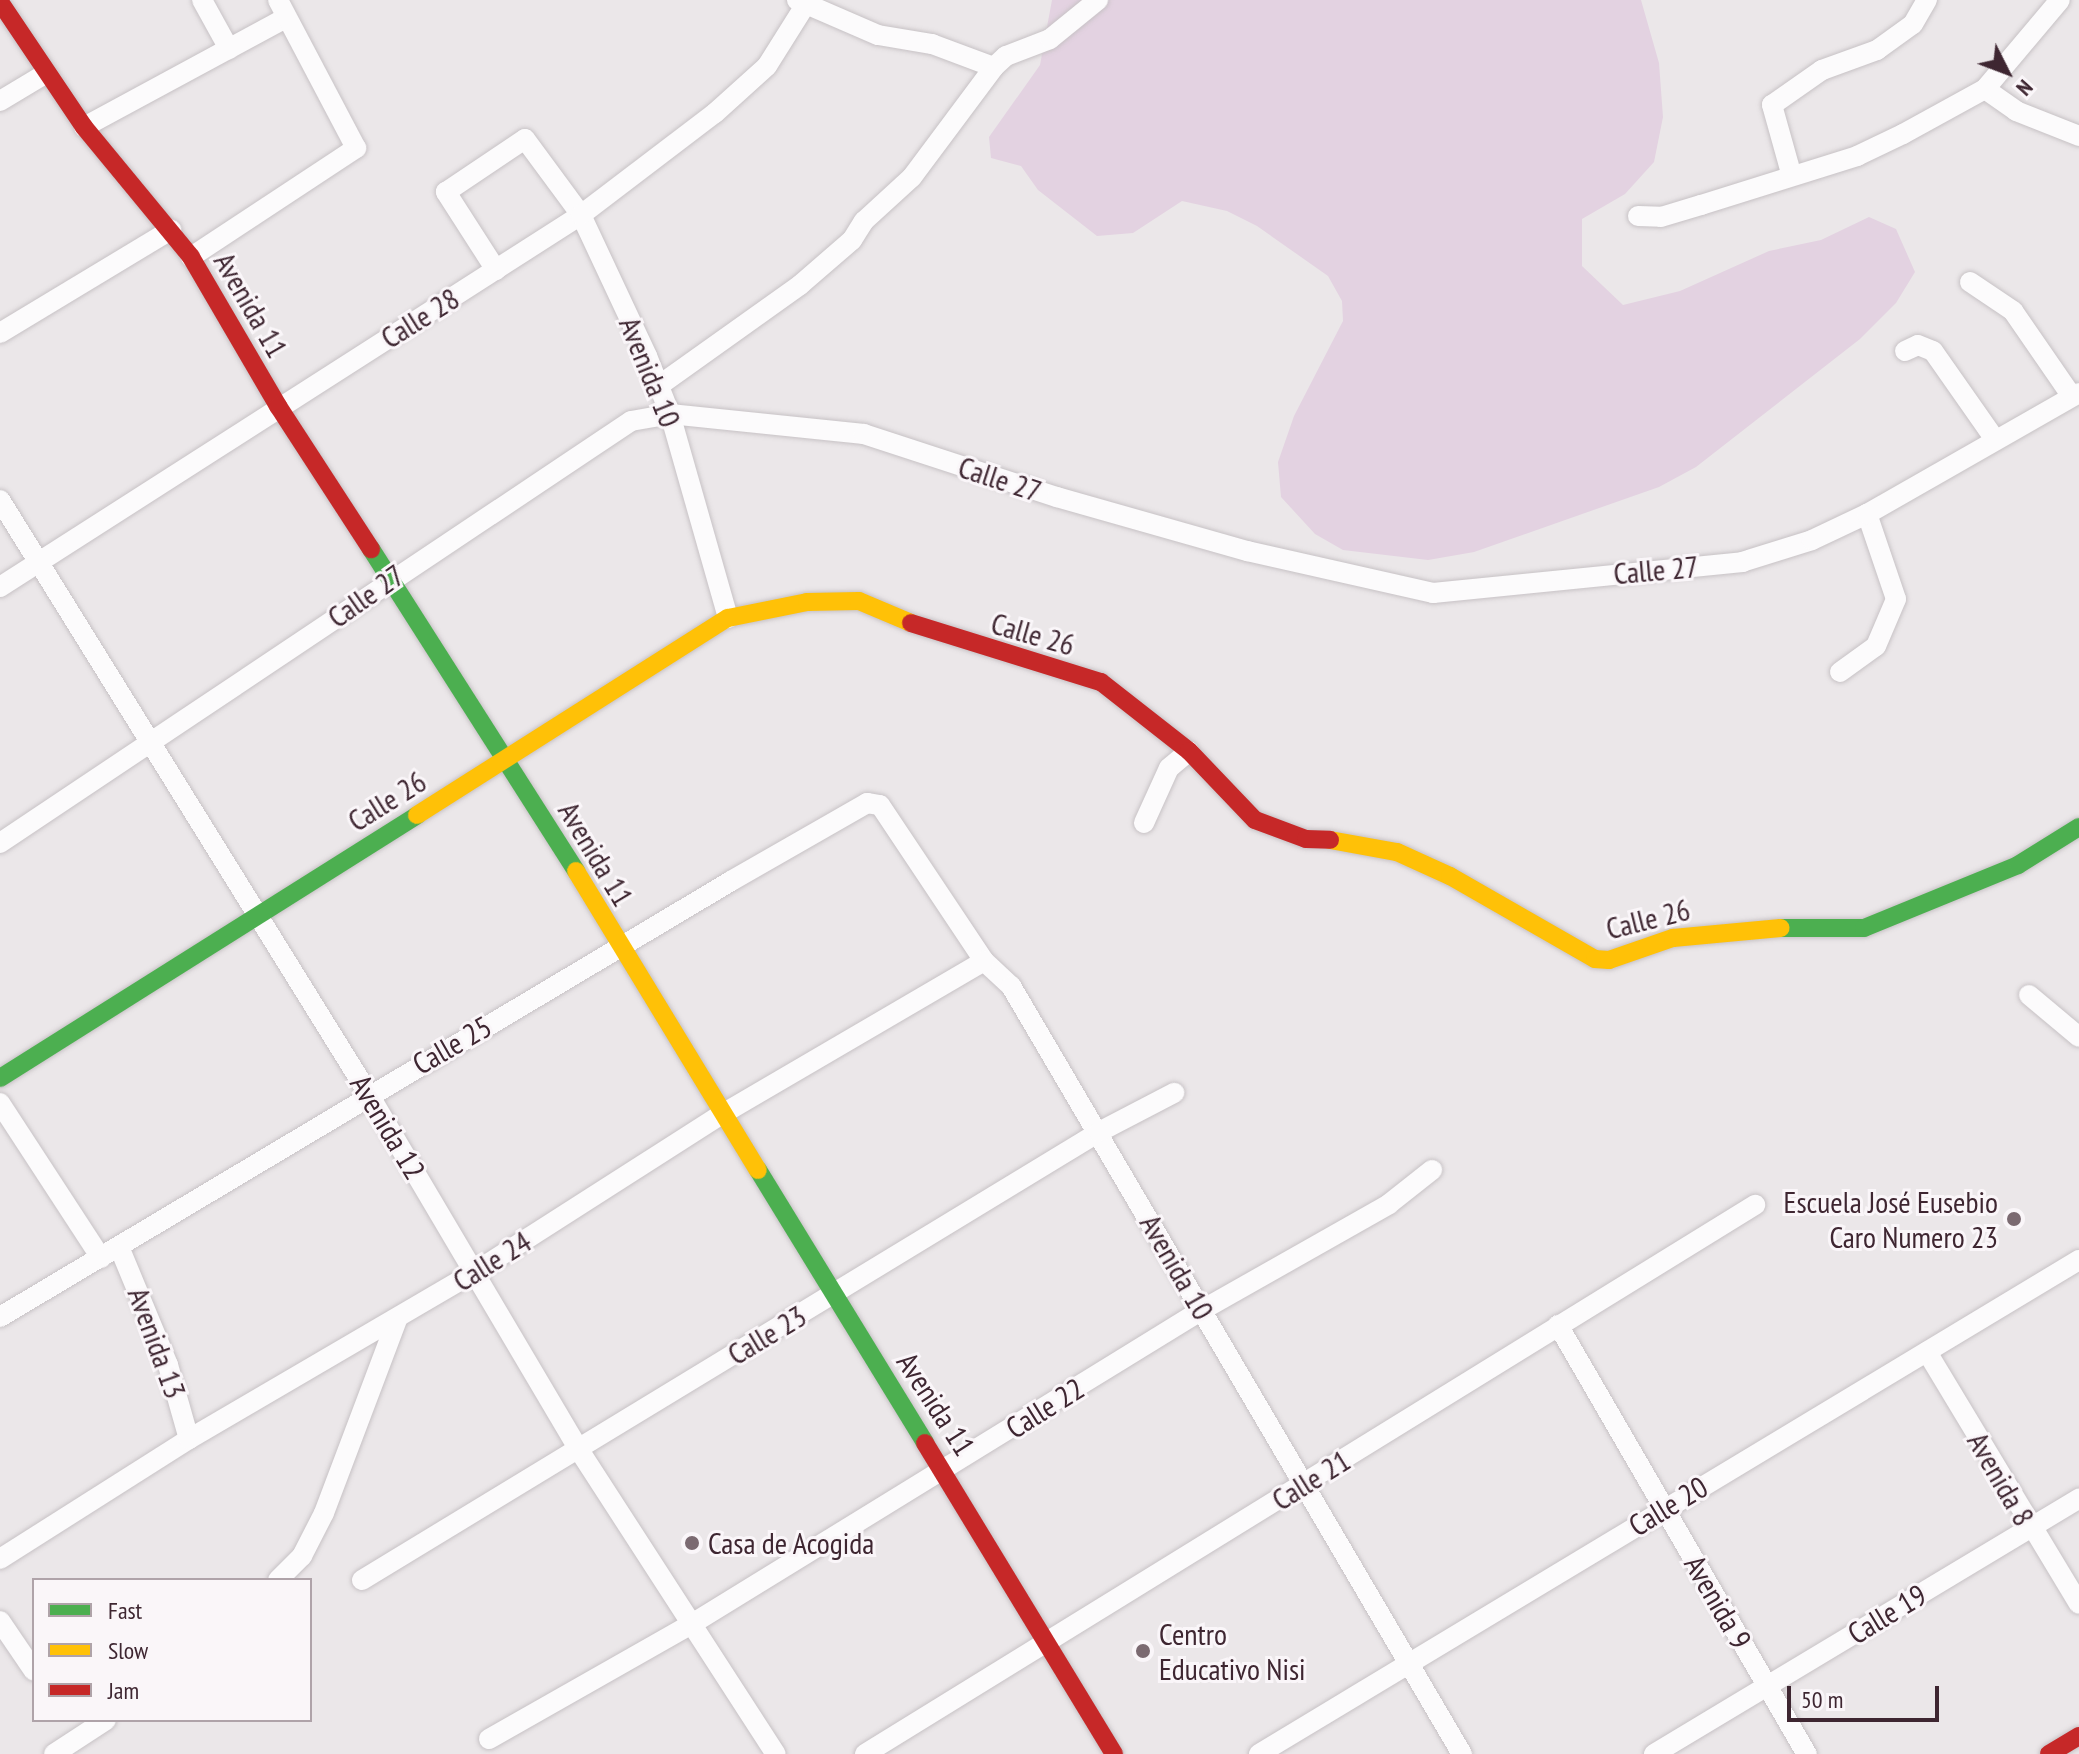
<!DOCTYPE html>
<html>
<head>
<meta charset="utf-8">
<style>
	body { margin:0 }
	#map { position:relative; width:2079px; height:1754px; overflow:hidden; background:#ebe7e9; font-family:"PT Sans Narrow",sans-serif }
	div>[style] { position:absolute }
	.green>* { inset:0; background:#e3d2e1 }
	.roads { filter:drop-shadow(0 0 2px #c7c2c5) drop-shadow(0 0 2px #c7c2c5) }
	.street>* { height:20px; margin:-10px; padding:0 10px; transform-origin:10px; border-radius:10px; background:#fcfbfc }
	.fast>* { height:18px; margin:-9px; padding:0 9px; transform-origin:9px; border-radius:9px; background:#4caf50 }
	.slow>* { height:18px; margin:-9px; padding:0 9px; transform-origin:9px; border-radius:9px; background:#ffc107 }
	.jam>* { height:18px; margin:-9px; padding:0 9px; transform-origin:9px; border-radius:9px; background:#c62828 }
	.dots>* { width:22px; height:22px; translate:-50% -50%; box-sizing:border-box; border:4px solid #faf6f9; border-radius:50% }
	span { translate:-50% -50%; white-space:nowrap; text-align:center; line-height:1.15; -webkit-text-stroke:6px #faf6f9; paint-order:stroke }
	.street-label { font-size:30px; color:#3e2631 }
	.poi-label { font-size:30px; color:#3e2631 }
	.right { translate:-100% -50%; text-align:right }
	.left { translate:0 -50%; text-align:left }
	.legend { position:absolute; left:32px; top:1578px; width:280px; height:144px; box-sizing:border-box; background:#faf6f9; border:2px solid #afa3a9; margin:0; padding:10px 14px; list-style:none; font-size:24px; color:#3e2631 }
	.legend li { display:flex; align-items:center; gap:16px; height:40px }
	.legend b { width:40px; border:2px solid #afa3a9 }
	.north { position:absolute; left:1967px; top:32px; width:80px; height:80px; -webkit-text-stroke:6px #faf6f9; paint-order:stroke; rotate:132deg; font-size:22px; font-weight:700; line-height:32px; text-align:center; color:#3e2631 }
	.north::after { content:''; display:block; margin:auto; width:28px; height:36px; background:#3e2631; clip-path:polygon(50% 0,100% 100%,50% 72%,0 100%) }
	.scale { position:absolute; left:1787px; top:1686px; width:152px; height:36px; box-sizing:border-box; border:4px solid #3e2631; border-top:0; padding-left:10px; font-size:24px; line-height:28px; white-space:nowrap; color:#3e2631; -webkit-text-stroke:6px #faf6f9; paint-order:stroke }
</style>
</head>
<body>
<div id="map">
	<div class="green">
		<div style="clip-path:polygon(1052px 0,1641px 0,1659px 63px,1663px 117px,1654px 162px,1625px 194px,1582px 219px,1582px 266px,1623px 305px,1680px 291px,1769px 251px,1821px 240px,1869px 217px,1896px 229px,1915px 272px,1896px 303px,1860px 339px,1696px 467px,1659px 487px,1474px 552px,1428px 560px,1343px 550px,1315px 534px,1281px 497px,1278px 462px,1294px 416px,1343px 321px,1342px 301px,1328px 276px,1257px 226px,1227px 211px,1182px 201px,1133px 233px,1097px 236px,1038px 190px,1021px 166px,991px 158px,989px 137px,1040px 65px)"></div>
	</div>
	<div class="roads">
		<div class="street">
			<div style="left:202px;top:0;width:56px;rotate:61.1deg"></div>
			<div style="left:797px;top:0;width:88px;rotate:23.4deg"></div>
			<div style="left:878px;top:35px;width:55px;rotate:9.5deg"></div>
			<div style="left:932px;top:44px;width:66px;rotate:20.4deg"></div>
			<div style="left:1985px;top:89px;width:38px;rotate:35deg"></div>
			<div style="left:2016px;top:111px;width:68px;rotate:21.6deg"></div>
			<div style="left:0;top:101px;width:52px;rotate:-31deg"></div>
			<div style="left:84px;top:127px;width:230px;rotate:-28.4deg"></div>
			<div style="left:1791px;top:173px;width:71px;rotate:-105.6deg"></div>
			<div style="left:1772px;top:105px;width:61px;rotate:-35deg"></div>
			<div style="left:1822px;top:70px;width:59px;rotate:-20deg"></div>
			<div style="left:1877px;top:50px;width:44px;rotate:-35.8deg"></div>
			<div style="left:1913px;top:24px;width:28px;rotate:-60deg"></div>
			<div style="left:1638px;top:216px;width:23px;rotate:2deg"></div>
			<div style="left:1661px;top:217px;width:42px;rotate:-16.7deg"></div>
			<div style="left:1701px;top:205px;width:164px;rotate:-17.4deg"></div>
			<div style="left:1857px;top:156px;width:51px;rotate:-25.6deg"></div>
			<div style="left:1903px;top:134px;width:94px;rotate:-28.8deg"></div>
			<div style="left:1985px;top:89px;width:116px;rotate:-49.9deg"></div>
			<div style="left:191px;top:257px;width:198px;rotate:-33.4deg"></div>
			<div style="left:356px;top:148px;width:167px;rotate:-117.8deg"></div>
			<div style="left:496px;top:270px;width:93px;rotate:-122.7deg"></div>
			<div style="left:446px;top:192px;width:95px;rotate:-33.9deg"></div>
			<div style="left:525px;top:139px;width:94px;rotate:53.6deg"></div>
			<div style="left:581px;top:215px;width:156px;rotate:64.9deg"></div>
			<div style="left:647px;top:356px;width:62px;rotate:68.4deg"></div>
			<div style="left:670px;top:414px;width:212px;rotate:74.1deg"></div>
			<div style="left:1970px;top:282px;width:52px;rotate:34deg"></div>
			<div style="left:2013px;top:311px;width:102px;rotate:55.4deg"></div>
			<div style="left:0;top:333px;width:200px;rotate:-31.1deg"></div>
			<div style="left:1905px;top:351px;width:14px;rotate:-25deg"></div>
			<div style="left:1918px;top:345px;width:16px;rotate:22deg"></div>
			<div style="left:1933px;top:351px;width:106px;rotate:55deg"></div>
			<div style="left:657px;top:387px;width:176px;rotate:-35.5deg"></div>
			<div style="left:800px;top:285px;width:69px;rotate:-40.9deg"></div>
			<div style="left:852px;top:240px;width:22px;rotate:-58deg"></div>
			<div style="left:864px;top:221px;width:65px;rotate:-42.5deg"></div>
			<div style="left:912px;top:177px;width:137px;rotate:-53.3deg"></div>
			<div style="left:994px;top:67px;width:16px;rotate:-43deg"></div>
			<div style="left:1006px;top:56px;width:47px;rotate:-21.1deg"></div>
			<div style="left:1050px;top:39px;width:62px;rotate:-39.1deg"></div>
			<div style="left:0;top:500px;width:698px;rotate:58.18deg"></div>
			<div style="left:368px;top:1093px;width:415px;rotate:59.4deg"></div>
			<div style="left:579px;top:1450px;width:362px;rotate:57.1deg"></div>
			<div style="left:0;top:587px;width:690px;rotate:-32.63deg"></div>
			<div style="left:581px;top:215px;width:168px;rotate:-37.3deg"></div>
			<div style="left:715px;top:113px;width:70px;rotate:-42.1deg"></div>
			<div style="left:767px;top:66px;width:70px;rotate:-57.9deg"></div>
			<div style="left:1840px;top:672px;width:44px;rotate:-35.8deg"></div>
			<div style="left:1876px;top:646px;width:51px;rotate:-66.9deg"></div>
			<div style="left:1896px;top:599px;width:90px;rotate:-108.8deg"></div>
			<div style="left:1144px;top:823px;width:60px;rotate:-65.6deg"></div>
			<div style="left:1169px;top:768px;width:26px;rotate:-40deg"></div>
			<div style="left:0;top:843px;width:759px;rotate:-33.77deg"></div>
			<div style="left:631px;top:421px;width:40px;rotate:-10deg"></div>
			<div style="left:670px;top:414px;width:195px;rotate:5.9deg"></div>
			<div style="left:864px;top:434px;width:203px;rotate:18.1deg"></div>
			<div style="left:1057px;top:497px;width:198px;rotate:15.9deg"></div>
			<div style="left:1247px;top:551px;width:191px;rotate:12.7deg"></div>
			<div style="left:1433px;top:593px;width:311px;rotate:-5.7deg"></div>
			<div style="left:1742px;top:562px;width:73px;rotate:-17.4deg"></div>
			<div style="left:1812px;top:540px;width:61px;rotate:-25.3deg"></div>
			<div style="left:1867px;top:514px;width:244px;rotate:-29.7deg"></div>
			<div style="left:2029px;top:995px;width:65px;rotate:40deg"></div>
			<div style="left:0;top:1103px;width:185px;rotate:56.9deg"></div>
			<div style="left:120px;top:1249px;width:126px;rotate:67.5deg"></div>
			<div style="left:168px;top:1365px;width:77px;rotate:74.2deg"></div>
			<div style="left:0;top:1317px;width:851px;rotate:-30.81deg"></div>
			<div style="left:731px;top:881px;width:157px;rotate:-29.8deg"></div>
			<div style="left:867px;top:803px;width:13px;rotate:9deg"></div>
			<div style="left:880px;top:805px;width:187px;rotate:56.3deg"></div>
			<div style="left:984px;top:961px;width:37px;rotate:43deg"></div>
			<div style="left:1011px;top:986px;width:891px;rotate:59.58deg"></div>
			<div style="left:1558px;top:1325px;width:496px;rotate:59.9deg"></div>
			<div style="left:1927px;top:1352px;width:294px;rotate:58.9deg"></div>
			<div style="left:0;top:1559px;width:224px;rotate:-32.4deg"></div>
			<div style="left:189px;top:1439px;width:331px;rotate:-30.3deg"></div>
			<div style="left:475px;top:1272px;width:295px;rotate:-32.6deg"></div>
			<div style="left:724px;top:1113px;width:301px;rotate:-30.3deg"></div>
			<div style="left:278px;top:1580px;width:34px;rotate:-45deg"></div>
			<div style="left:302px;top:1556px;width:48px;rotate:-62.9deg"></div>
			<div style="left:324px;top:1513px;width:206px;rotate:-69.3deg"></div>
			<div style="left:362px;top:1580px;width:862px;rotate:-31.29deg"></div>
			<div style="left:1099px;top:1132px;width:85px;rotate:-27.5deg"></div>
			<div style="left:0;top:1621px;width:60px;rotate:55.8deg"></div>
			<div style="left:489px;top:1739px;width:237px;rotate:-29.6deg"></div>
			<div style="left:695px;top:1622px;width:595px;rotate:-31.61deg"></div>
			<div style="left:1202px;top:1310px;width:215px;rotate:-29.5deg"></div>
			<div style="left:1389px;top:1204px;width:55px;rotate:-38.3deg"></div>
			<div style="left:54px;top:1754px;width:62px;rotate:-33.2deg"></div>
			<div style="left:865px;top:1754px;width:1046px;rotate:-31.67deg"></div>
			<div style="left:1259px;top:1754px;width:957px;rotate:-31.07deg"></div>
			<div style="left:1654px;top:1754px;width:496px;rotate:-31deg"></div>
		</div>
		<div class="fast">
			<div style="left:371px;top:549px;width:382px;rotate:57.5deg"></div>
			<div style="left:1781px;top:928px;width:83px"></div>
			<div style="left:1864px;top:928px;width:166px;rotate:-22.2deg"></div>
			<div style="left:2018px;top:865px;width:72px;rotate:-31.9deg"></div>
			<div style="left:0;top:1078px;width:493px;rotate:-32.2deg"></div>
			<div style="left:758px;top:1170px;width:320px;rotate:58.5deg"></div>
		</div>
		<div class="slow">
			<div style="left:417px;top:815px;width:368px;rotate:-32.4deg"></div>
			<div style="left:728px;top:618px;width:81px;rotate:-11.4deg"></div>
			<div style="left:807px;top:602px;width:52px;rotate:-1.1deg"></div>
			<div style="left:859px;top:601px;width:56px;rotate:22.9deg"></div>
			<div style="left:1330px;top:840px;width:68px;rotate:10.2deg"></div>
			<div style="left:1397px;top:852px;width:58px;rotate:24.4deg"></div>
			<div style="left:1450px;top:876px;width:167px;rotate:29.8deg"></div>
			<div style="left:1595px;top:959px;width:14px;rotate:4deg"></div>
			<div style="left:1609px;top:960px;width:68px;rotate:-19deg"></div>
			<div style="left:1673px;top:938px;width:108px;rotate:-5.3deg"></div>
			<div style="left:576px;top:871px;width:350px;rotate:58.7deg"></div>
		</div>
		<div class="jam">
			<div style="left:0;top:2px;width:151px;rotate:56.1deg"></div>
			<div style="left:84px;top:127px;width:168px;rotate:50.5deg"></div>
			<div style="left:191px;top:257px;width:173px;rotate:59.7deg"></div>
			<div style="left:278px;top:406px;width:171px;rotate:57deg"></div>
			<div style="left:911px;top:623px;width:199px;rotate:17.3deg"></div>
			<div style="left:1101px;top:682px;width:112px;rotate:38.1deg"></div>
			<div style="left:1189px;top:751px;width:95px;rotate:46.3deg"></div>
			<div style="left:1255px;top:820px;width:54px;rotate:20.4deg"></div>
			<div style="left:1306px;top:839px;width:24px;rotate:2deg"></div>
			<div style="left:925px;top:1443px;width:364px;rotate:58.7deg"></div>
			<div style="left:2049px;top:1754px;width:35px;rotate:-31deg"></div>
		</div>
	</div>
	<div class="dots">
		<div style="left:2014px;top:1219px;background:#7b6a71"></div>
		<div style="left:692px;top:1543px;background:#7b6a71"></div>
		<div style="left:1143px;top:1651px;background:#7b6a71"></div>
	</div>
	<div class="street-label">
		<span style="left:251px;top:305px;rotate:60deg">Avenida 11</span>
		<span style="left:420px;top:318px;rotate:-32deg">Calle 28</span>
		<span style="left:650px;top:372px;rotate:68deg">Avenida 10</span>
		<span style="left:1000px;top:479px;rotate:18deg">Calle 27</span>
		<span style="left:1656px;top:570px;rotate:-5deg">Calle 27</span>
		<span style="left:366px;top:596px;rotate:-35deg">Calle 27</span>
		<span style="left:1033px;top:634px;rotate:16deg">Calle 26</span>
		<span style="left:387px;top:801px;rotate:-32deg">Calle 26</span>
		<span style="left:596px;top:854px;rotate:59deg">Avenida 11</span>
		<span style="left:1648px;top:919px;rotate:-14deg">Calle 26</span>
		<span style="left:452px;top:1045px;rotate:-30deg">Calle 25</span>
		<span style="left:388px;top:1127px;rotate:59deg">Avenida 12</span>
		<span style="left:492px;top:1261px;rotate:-32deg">Calle 24</span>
		<span style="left:1177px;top:1267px;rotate:60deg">Avenida 10</span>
		<span style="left:767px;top:1335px;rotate:-31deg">Calle 23</span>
		<span style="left:157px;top:1343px;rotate:70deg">Avenida 13</span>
		<span style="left:936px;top:1404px;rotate:57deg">Avenida 11</span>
		<span style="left:1045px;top:1408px;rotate:-32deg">Calle 22</span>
		<span style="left:2001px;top:1479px;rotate:60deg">Avenida 8</span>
		<span style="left:1311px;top:1480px;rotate:-32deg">Calle 21</span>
		<span style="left:1668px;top:1506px;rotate:-31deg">Calle 20</span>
		<span style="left:1718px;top:1602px;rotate:60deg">Avenida 9</span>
		<span style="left:1887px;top:1614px;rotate:-31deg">Calle 19</span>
	</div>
	<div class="poi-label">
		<span class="right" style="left:1998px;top:1219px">Escuela José Eusebio<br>Caro Numero 23</span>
		<span class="left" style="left:708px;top:1543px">Casa de Acogida</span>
		<span class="left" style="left:1159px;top:1651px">Centro<br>Educativo Nisi</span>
	</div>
	<ul class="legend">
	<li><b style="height:10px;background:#4caf50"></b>Fast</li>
	<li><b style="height:10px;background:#ffc107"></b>Slow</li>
	<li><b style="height:10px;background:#c62828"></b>Jam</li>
	</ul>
	<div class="north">N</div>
	<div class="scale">50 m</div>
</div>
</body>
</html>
